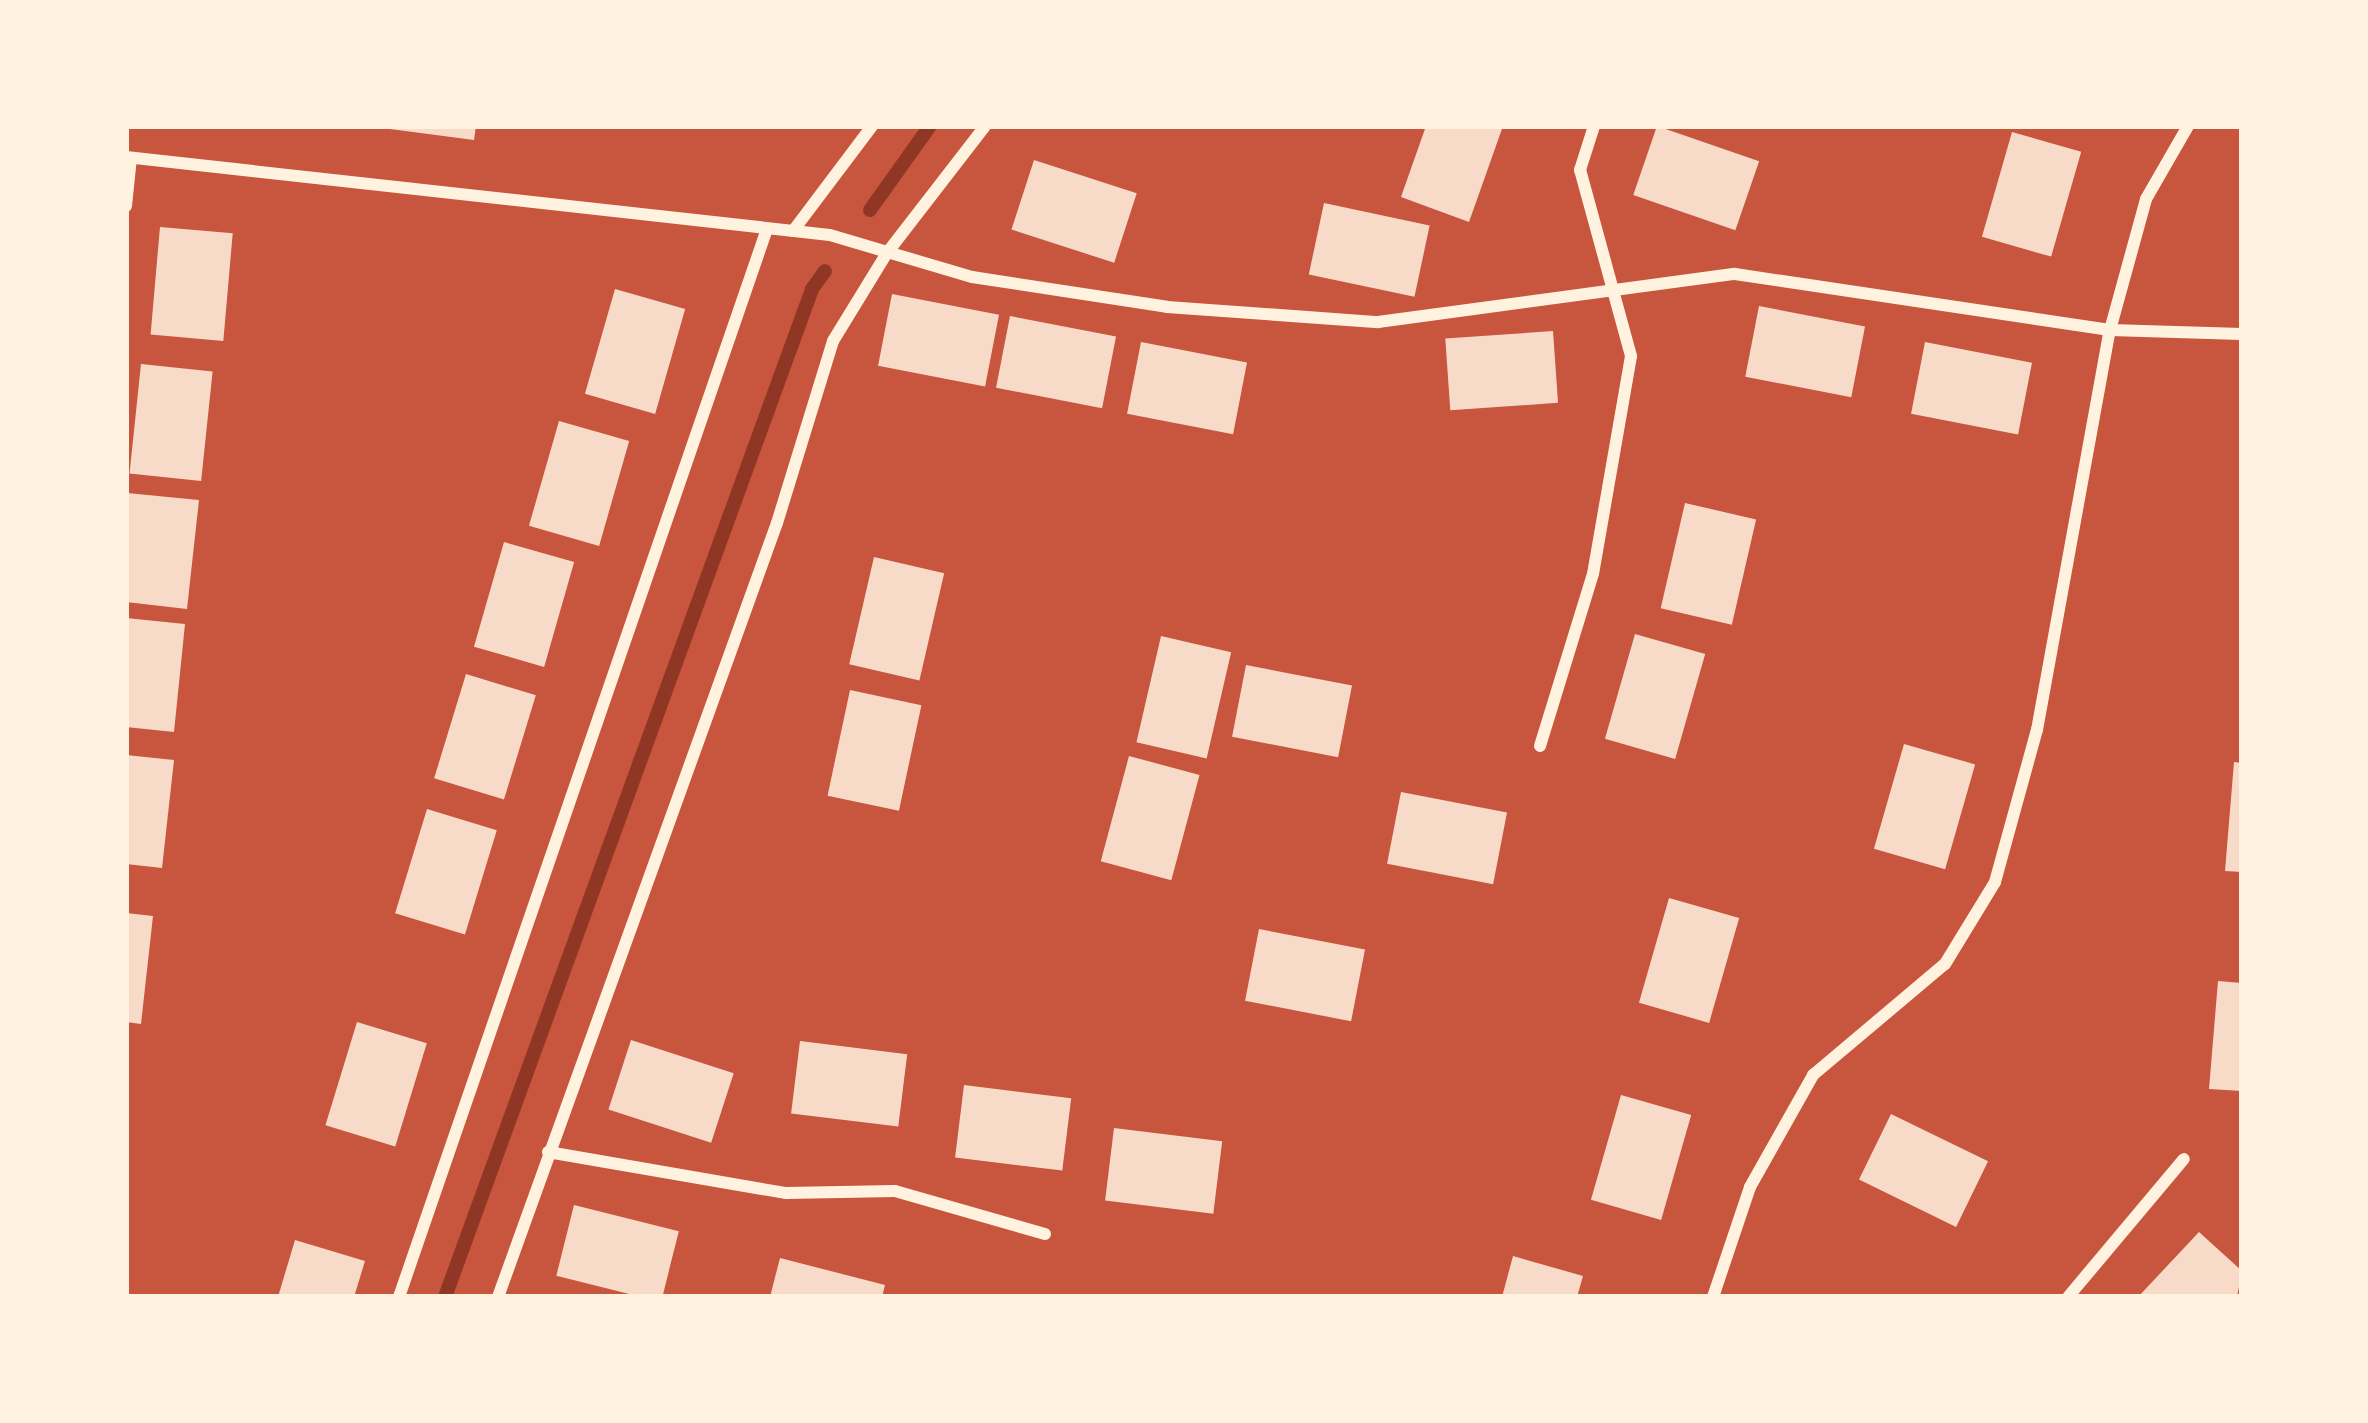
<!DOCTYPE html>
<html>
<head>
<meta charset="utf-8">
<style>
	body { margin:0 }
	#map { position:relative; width:2368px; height:1423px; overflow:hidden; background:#c8553d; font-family:"Fira Sans Condensed",sans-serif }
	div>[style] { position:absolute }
	.stream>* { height:14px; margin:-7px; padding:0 7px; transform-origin:7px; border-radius:7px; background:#8f3625 }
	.building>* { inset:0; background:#f7dbc8; transform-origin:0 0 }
	.minor>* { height:12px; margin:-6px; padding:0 6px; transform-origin:6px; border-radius:6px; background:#fff3e0 }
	span { translate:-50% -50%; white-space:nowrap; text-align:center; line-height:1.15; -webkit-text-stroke:10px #fff3e0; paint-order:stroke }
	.frame { position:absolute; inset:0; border:129px solid #fff3e0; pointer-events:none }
</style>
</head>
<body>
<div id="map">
	<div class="stream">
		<div style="left:870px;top:210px;width:103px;rotate:-54.5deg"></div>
		<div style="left:445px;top:1297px;width:1073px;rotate:-69.99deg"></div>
		<div style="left:812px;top:289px;width:22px;rotate:-54deg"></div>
	</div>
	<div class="building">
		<div style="clip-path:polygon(367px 126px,476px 126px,474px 140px)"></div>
		<div style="clip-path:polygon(1426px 126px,1503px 126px,1469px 222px,1401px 197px)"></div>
		<div style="left:1657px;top:126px;width:108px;height:73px;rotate:19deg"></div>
		<div style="left:2012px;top:132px;width:72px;height:109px;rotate:16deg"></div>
		<div style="left:1034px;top:160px;width:108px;height:73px;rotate:18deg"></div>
		<div style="left:1324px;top:203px;width:108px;height:73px;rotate:12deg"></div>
		<div style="left:160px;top:227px;width:73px;height:108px;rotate:5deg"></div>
		<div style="left:615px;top:289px;width:73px;height:109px;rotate:16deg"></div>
		<div style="left:892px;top:294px;width:109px;height:73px;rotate:11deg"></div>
		<div style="left:1759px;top:306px;width:108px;height:72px;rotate:11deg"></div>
		<div style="left:1010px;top:316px;width:108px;height:73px;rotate:11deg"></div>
		<div style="left:1553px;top:331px;width:72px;height:108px;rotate:86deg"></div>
		<div style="left:1141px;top:342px;width:108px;height:73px;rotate:11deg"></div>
		<div style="left:1925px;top:342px;width:109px;height:73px;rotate:11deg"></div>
		<div style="left:141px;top:364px;width:72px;height:110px;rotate:6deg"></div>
		<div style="left:559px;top:421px;width:73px;height:109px;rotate:16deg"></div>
		<div style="clip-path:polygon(127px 493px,199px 500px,187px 609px,126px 602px)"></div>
		<div style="left:1685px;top:503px;width:73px;height:108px;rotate:13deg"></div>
		<div style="left:504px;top:542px;width:73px;height:109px;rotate:16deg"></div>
		<div style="left:874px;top:557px;width:72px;height:110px;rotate:13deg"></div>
		<div style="clip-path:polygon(126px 618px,185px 624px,174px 732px,126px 727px)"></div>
		<div style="left:1635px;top:634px;width:73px;height:109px;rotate:16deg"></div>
		<div style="left:1161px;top:636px;width:72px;height:109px;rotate:13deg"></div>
		<div style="left:1246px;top:665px;width:108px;height:73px;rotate:11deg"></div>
		<div style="left:466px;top:674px;width:73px;height:109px;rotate:17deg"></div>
		<div style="left:850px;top:690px;width:73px;height:108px;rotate:12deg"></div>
		<div style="left:1904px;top:744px;width:74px;height:109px;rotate:16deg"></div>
		<div style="clip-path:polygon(126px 755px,174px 760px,162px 868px,126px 864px)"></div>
		<div style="left:1129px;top:756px;width:73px;height:109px;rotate:15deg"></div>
		<div style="clip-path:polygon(2234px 762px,2242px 763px,2242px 872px,2225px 871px)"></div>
		<div style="left:1401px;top:792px;width:108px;height:73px;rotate:11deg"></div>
		<div style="left:427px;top:809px;width:73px;height:109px;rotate:17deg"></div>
		<div style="left:1669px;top:898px;width:73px;height:109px;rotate:16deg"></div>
		<div style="clip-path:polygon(126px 913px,153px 916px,141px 1024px,126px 1022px)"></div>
		<div style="left:1259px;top:929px;width:108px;height:73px;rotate:11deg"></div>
		<div style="clip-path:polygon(2218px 981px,2242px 983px,2242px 1091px,2209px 1089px)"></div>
		<div style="left:357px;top:1022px;width:73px;height:108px;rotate:17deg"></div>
		<div style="left:631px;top:1040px;width:108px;height:73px;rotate:18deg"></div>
		<div style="left:800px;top:1041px;width:108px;height:73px;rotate:7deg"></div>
		<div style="left:964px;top:1085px;width:108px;height:73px;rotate:7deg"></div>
		<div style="left:1621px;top:1095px;width:73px;height:109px;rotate:16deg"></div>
		<div style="left:1891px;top:1114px;width:108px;height:73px;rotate:26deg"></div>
		<div style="left:1114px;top:1128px;width:109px;height:73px;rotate:7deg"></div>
		<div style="left:574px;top:1205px;width:108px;height:73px;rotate:14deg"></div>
		<div style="clip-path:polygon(2199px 1232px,2242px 1271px,2237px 1297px,2138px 1297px)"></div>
		<div style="clip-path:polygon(295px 1240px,365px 1261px,354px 1297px,278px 1297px)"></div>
		<div style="clip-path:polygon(1513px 1256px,1583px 1276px,1577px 1297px,1502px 1297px)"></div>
		<div style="clip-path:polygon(780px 1258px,885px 1285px,882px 1297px,770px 1297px)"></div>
	</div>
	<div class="minor">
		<div style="left:126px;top:157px;width:708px;rotate:6.32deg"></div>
		<div style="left:830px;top:235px;width:148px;rotate:16.5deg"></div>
		<div style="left:972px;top:277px;width:197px;rotate:8.7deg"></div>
		<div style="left:1167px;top:307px;width:212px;rotate:4.1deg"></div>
		<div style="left:1378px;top:322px;width:360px;rotate:-7.7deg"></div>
		<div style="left:1735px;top:274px;width:379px;rotate:8.5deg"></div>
		<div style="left:2110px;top:330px;width:132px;rotate:1.7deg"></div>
		<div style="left:126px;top:206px;width:48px;rotate:-84.1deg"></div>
		<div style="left:793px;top:231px;width:131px;rotate:-53deg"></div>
		<div style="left:1540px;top:746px;width:180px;rotate:-72.9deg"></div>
		<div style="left:1593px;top:574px;width:221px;rotate:-80.1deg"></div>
		<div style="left:1631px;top:356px;width:193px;rotate:-105.3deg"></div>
		<div style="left:1580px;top:170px;width:46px;rotate:-72.3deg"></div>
		<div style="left:548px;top:1152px;width:242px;rotate:9.8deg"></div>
		<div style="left:786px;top:1193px;width:109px;rotate:-1.1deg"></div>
		<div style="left:895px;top:1191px;width:156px;rotate:16deg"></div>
		<div style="left:399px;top:1297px;width:1130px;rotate:-70.99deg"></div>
		<div style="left:498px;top:1297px;width:823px;rotate:-70.18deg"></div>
		<div style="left:777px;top:523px;width:190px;rotate:-72.9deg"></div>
		<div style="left:833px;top:341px;width:103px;rotate:-58.5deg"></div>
		<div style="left:887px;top:253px;width:160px;rotate:-52.3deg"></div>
		<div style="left:1713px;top:1297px;width:116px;rotate:-71.4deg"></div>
		<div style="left:1750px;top:1187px;width:129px;rotate:-60.6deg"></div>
		<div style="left:1813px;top:1075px;width:172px;rotate:-40.1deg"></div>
		<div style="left:1945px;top:964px;width:96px;rotate:-58.6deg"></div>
		<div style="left:1995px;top:882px;width:158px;rotate:-74.6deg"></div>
		<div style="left:2037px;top:730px;width:407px;rotate:-79.7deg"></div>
		<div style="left:2110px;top:330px;width:136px;rotate:-74.6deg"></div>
		<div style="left:2146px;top:199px;width:84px;rotate:-60.1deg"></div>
		<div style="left:2068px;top:1297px;width:180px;rotate:-50deg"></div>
	</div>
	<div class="frame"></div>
</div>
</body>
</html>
